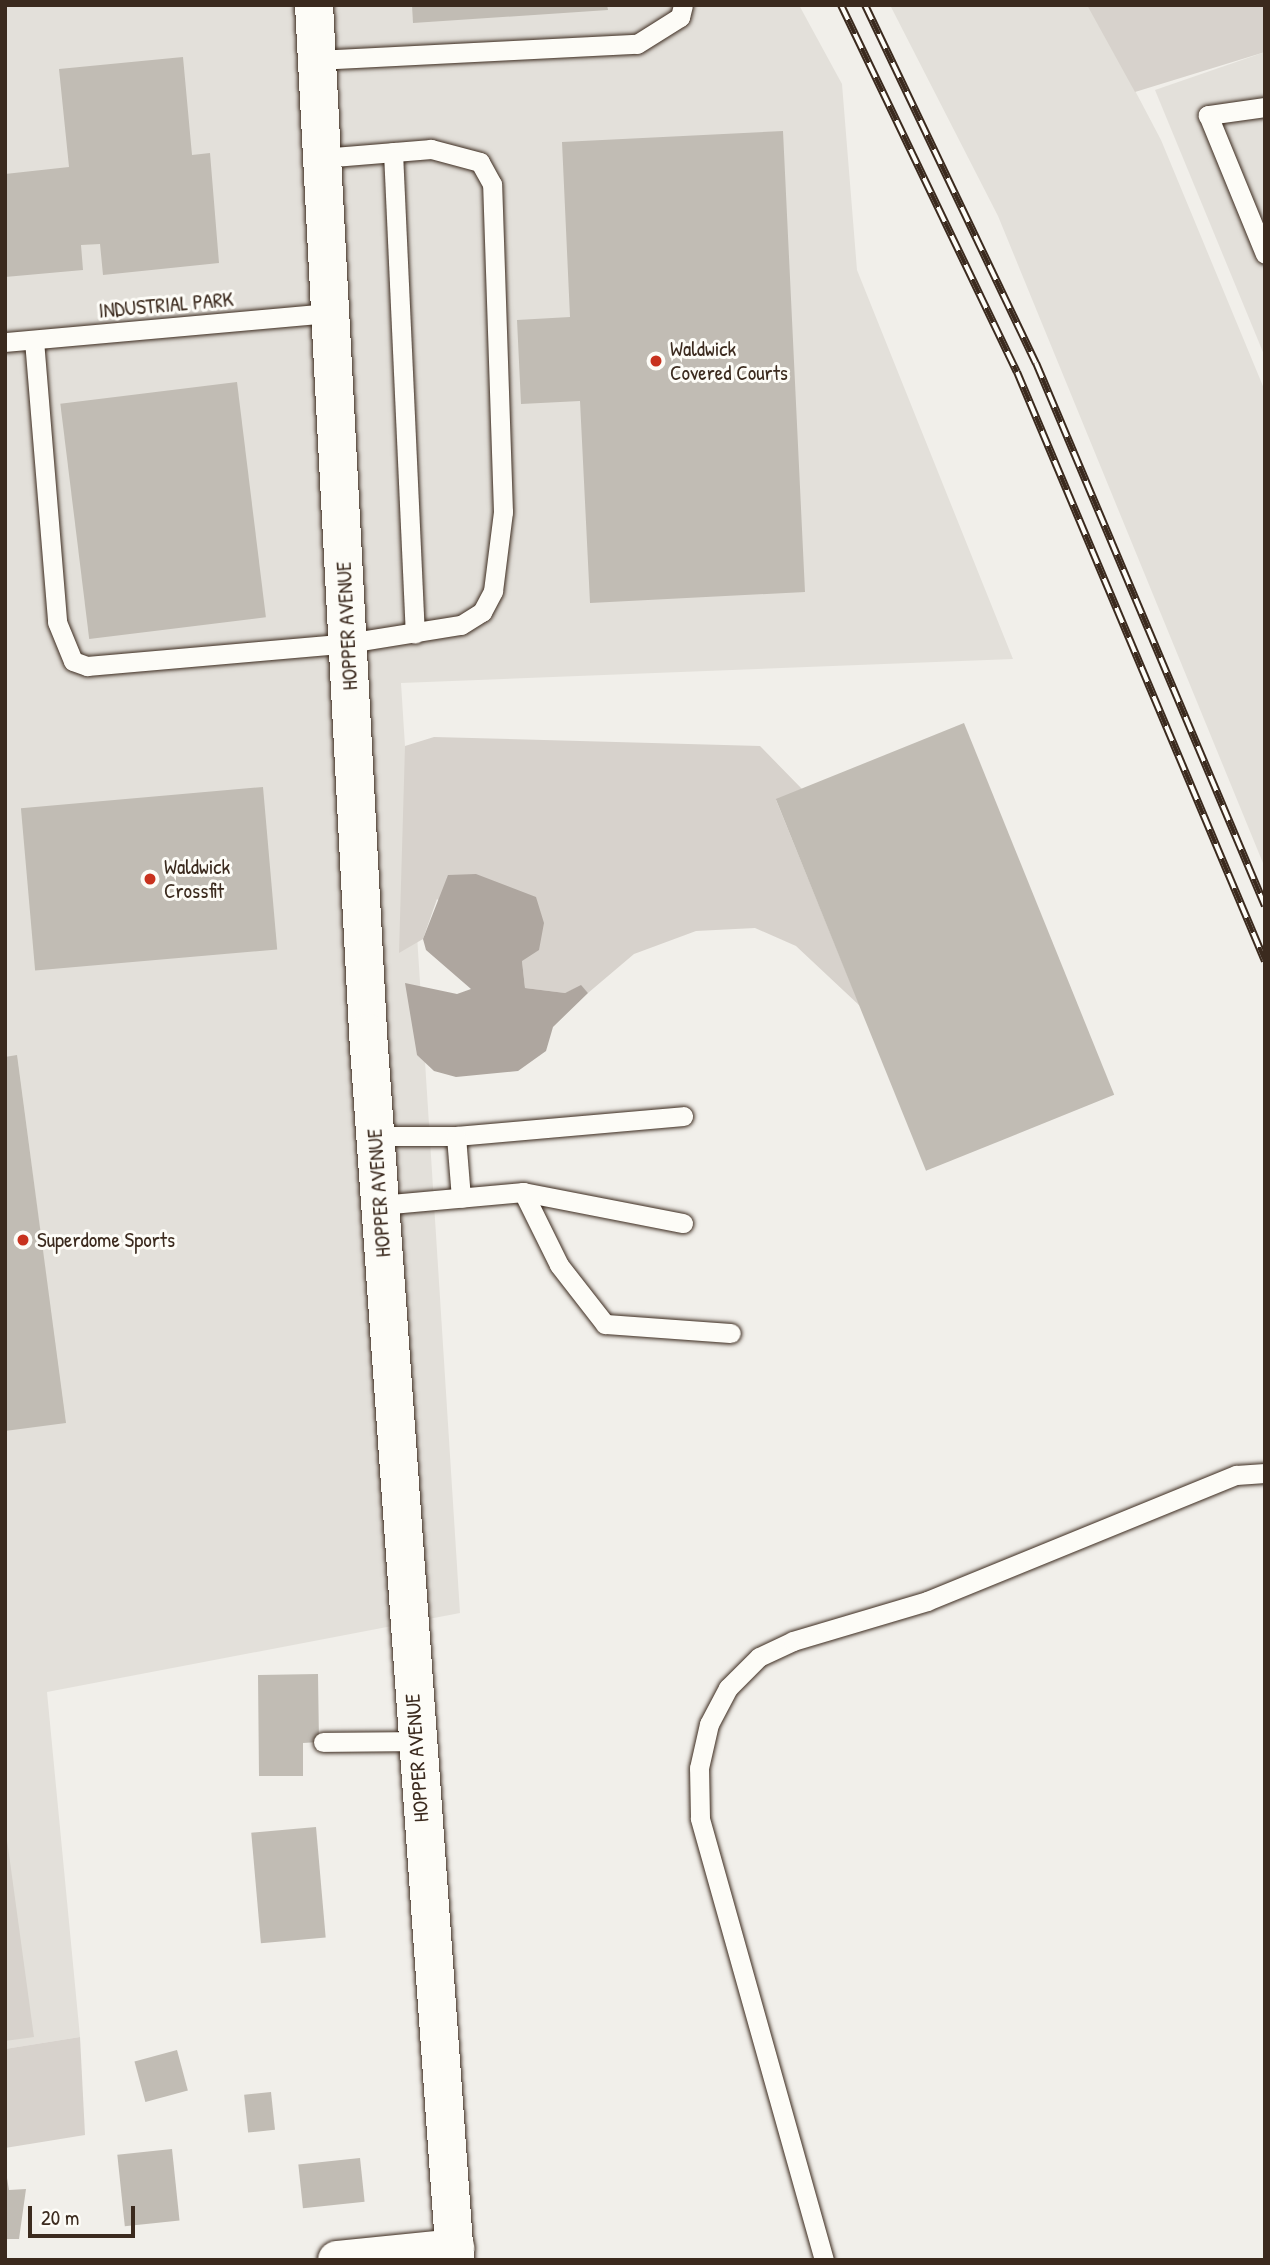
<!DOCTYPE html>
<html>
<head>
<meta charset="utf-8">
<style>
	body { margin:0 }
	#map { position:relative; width:1270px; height:2265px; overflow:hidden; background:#f1efea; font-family:"Patrick Hand",sans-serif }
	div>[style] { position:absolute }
	.built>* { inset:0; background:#e3e0da }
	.green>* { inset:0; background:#d7d2cc }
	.water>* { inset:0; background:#aea69f }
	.building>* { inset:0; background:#c1bcb4; transform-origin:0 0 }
	.roads { filter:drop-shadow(0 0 2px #3b2a1e) drop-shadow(0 0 2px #3b2a1e) }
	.service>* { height:19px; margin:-9.5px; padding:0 9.5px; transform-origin:9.5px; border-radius:9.5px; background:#fdfcf7 }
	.minor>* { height:38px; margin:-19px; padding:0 19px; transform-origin:19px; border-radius:19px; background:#fdfcf7 }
	.tertiary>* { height:38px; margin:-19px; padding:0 19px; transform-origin:19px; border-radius:19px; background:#fdfcf7 }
	.rail>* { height:8px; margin-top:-4px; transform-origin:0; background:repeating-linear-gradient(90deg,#fdfcf7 0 16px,#3b2a1e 0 32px); box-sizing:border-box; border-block:2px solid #3b2a1e }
	.dots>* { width:19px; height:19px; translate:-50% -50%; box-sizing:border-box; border:4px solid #fdfcf7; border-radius:50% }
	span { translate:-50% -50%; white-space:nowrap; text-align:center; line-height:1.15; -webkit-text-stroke:6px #fdfcf7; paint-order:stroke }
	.street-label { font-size:21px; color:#3b2a1e }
	.poi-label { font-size:21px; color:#3b2a1e }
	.left { translate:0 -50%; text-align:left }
	.frame { position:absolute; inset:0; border:7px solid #3b2a1e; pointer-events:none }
	.scale { position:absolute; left:28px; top:2206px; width:107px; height:32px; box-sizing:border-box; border:4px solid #3b2a1e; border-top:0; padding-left:9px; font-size:21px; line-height:24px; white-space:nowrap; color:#3b2a1e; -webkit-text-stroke:5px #fdfcf7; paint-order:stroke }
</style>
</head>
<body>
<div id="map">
	<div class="built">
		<div style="clip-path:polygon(5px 5px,799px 5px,842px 84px,857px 270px,1013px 659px,401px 683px,460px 1613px,47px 1692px,80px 2037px,5px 2049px)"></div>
		<div style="clip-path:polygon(890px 5px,1090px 5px,1161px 140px,1265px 391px,1265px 868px,998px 216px)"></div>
		<div style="clip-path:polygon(1265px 52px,1265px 357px,1155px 90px)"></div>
	</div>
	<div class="green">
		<div style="clip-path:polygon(1087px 5px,1265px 5px,1265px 52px,1135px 92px)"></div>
		<div style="clip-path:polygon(434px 737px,760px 746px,802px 789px,776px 800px,860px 1006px,796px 946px,755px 928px,696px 931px,634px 954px,588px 993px,581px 986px,565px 993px,525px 988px,522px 961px,437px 899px,423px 939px,399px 953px,405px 746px)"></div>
		<div style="clip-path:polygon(5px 1825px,34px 2037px,5px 2041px)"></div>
		<div style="clip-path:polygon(80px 2037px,85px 2135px,5px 2148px,5px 2049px)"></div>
	</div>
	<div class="water">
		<div style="clip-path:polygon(476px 874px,536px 897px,544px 923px,539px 950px,522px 961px,525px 988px,565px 993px,581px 985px,588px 993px,553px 1027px,546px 1051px,518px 1071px,456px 1077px,434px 1071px,417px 1055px,405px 983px,457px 994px,471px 989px,426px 950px,423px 939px,448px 875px)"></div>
	</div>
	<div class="building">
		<div style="clip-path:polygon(412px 5px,607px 5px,608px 10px,413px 23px)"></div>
		<div style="clip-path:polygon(183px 57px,192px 155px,210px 153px,219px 263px,103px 275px,100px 244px,81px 245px,83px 270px,5px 277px,5px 174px,69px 167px,59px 69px)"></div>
		<div style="clip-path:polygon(783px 131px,805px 592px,590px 603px,580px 401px,521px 404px,517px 320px,570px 317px,562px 142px)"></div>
		<div style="left:237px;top:382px;width:237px;height:178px;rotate:83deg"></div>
		<div style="left:964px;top:723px;width:401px;height:203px;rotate:68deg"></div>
		<div style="left:263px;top:787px;width:163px;height:243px;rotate:85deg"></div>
		<div style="clip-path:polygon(17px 1055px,66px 1423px,5px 1431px,5px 1057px)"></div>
		<div style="clip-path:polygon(318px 1674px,319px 1742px,303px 1743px,303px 1776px,259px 1776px,258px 1675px)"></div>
		<div style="left:316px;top:1827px;width:111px;height:65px;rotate:85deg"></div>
		<div style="left:177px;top:2050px;width:42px;height:44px;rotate:75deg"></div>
		<div style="left:271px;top:2092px;width:38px;height:27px;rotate:84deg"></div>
		<div style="left:172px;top:2149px;width:72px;height:55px;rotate:84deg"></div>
		<div style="left:360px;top:2158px;width:44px;height:62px;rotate:84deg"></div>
		<div style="clip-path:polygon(5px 2166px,9px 2190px,26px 2189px,19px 2239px,5px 2239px)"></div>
	</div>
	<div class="roads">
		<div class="service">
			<div style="left:316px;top:60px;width:321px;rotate:-2.9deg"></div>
			<div style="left:637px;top:44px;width:51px;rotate:-32.1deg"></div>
			<div style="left:680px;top:17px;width:12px;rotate:-76deg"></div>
			<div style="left:1265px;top:107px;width:58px;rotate:172deg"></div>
			<div style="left:1208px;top:115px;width:150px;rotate:67.7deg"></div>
			<div style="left:393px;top:152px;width:482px;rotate:87.4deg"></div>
			<div style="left:34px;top:340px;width:283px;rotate:85.3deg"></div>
			<div style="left:57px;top:622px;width:42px;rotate:67.7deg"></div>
			<div style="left:73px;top:661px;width:15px;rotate:20deg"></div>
			<div style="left:87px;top:666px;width:262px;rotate:-5deg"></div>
			<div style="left:348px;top:643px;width:114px;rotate:-9.1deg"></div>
			<div style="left:461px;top:625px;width:25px;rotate:-32deg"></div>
			<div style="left:482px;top:612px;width:24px;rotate:-62deg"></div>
			<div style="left:493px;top:591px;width:80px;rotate:-82.8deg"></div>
			<div style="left:503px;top:512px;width:328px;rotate:-91.9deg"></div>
			<div style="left:492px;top:184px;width:25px;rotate:-119deg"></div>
			<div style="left:480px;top:162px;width:51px;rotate:-165.1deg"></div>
			<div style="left:431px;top:149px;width:110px;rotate:175.3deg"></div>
			<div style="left:5px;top:342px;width:327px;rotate:-5.1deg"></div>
			<div style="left:375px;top:1136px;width:81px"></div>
			<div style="left:456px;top:1136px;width:228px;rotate:-5deg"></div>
			<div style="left:456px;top:1136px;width:62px;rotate:85.4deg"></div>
			<div style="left:523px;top:1192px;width:81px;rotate:63.7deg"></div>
			<div style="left:559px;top:1265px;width:75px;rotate:52.1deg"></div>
			<div style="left:605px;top:1324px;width:126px;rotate:4.1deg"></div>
			<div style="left:380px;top:1205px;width:144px;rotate:-5.2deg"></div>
			<div style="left:523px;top:1192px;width:163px;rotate:11deg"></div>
			<div style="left:323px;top:1742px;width:93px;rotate:-0.6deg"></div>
			<div style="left:824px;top:2260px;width:459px;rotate:-105.7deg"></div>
			<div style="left:700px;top:1818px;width:50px;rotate:-91.1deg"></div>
			<div style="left:699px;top:1768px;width:45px;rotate:-77.2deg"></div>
			<div style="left:709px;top:1724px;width:41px;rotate:-62.2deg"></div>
			<div style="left:728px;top:1688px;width:44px;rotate:-45deg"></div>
			<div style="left:759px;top:1657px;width:38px;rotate:-25deg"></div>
			<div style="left:793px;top:1641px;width:140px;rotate:-16.6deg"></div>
			<div style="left:927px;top:1601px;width:334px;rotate:-22.2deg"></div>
			<div style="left:1236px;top:1475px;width:29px;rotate:-4deg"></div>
		</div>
		<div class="minor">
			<div style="left:337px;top:2260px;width:119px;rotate:-5.8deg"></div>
		</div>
		<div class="tertiary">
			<div style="left:314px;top:5px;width:1029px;rotate:86.99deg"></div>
			<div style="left:368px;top:1033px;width:1230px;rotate:85.94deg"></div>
		</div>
	</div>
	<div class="rail">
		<div style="left:841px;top:5px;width:407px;rotate:64.4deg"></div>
		<div style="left:1017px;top:372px;width:639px;rotate:67.17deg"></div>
		<div style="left:865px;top:5px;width:397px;rotate:64.5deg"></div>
		<div style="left:1036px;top:363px;width:589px;rotate:67.13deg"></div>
	</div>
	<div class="dots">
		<div style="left:656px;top:361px;background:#c8321e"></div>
		<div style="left:150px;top:879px;background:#c8321e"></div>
		<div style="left:23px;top:1240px;background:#c8321e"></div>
	</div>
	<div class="street-label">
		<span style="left:166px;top:305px;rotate:-5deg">INDUSTRIAL PARK</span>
		<span style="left:347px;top:626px;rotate:-93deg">HOPPER AVENUE</span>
		<span style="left:379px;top:1193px;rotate:-94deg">HOPPER AVENUE</span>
		<span style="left:417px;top:1758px;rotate:-94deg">HOPPER AVENUE</span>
	</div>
	<div class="poi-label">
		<span class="left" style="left:670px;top:361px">Waldwick<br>Covered Courts</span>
		<span class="left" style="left:164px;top:879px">Waldwick<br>Crossfit</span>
		<span class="left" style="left:37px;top:1240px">Superdome Sports</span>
	</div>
	<div class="frame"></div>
	<div class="scale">20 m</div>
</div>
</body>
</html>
